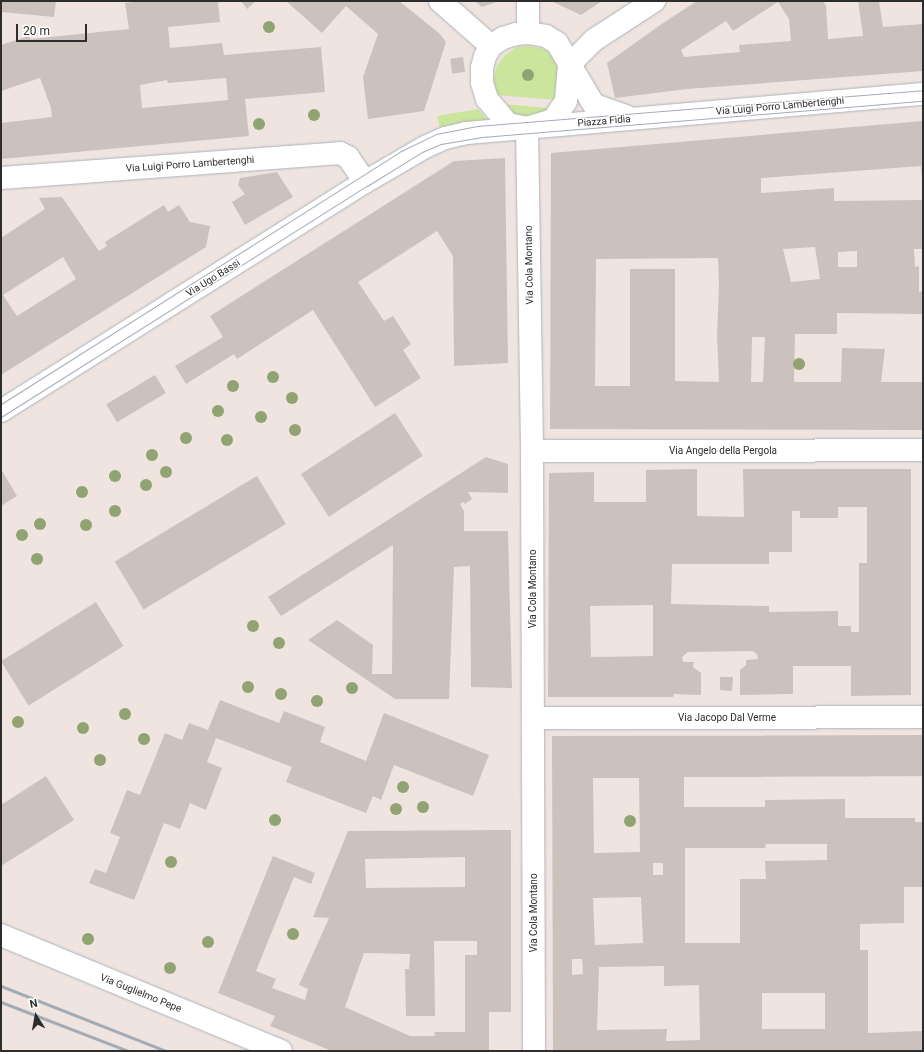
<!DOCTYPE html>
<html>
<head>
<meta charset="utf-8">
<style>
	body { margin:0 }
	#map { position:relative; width:924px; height:1052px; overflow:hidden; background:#efe4e0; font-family:Roboto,sans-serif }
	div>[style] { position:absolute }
	.green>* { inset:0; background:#cbe59d }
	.building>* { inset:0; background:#cbc2be; transform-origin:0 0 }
	.roads { filter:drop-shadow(0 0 1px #adb3ba) drop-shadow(0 0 1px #adb3ba) }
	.street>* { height:22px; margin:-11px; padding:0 11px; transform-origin:11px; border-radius:11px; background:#fff }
	.tram>* { height:1px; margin:-0.5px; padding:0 0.5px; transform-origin:0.5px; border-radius:0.5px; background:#a2acb8 }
	.rail>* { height:3px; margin:-1.5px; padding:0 1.5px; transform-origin:1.5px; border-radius:1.5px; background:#a2acb8 }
	.trees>* { width:12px; height:12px; margin:-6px; border-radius:50%; background:#91a373 }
	span { translate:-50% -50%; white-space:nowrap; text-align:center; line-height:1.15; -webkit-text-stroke:3px #fff; paint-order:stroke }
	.street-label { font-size:10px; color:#2d2d2d }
	.frame { position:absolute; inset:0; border:2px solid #2d2d2d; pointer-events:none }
	.north { position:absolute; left:16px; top:996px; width:40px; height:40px; -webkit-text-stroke:3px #fff; paint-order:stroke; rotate:349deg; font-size:11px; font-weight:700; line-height:16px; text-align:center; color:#2d2d2d }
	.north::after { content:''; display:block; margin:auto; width:14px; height:18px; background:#2d2d2d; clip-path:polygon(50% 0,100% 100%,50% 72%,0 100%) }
	.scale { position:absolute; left:16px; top:24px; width:71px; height:18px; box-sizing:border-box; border:2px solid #2d2d2d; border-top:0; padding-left:5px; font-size:12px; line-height:14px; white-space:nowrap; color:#2d2d2d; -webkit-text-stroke:3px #fff; paint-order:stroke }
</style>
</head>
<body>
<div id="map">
	<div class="green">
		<div style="clip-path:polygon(529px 46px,544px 49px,554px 57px,561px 74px,557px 100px,497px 95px,493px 79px,497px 66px,504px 56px,517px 47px)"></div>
		<div style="clip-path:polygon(501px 104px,550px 108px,549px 115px,513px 119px)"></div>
		<div style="clip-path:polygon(478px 109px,488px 121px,469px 122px,440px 128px,437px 116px)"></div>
	</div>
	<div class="building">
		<div style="clip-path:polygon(1px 1px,56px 1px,54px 17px,1px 12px)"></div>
		<div style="clip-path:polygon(evenodd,142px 1px,218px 1px,220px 22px,168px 27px,170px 48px,222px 43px,224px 55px,321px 47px,325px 92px,245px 99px,249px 136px,1px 159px,1px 123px,52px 117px,51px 108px,40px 78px,1px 91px,1px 45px,29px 36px,30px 39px,129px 29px,125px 3px,142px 1px,226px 78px,228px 100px,142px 108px,140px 85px,167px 80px,168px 83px,226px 78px)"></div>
		<div style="clip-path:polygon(241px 1px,256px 1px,247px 9px)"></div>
		<div style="clip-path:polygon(286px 1px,399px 1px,440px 34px,446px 42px,424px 111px,368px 119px,363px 77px,378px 34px,346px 6px,322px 33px)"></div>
		<div style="clip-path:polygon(475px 1px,499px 1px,482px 7px)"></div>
		<div style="clip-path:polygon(551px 1px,602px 1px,581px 15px)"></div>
		<div style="clip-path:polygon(evenodd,697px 1px,823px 1px,826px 6px,828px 39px,863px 36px,858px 1px,879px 1px,883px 27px,923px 24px,923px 71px,687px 89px,615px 98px,607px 63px,663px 23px,697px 1px,778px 2px,789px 19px,791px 41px,739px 45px,740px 52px,684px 57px,681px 50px,726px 21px,733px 31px,778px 2px)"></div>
		<div style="left:463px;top:57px;width:15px;height:13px;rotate:82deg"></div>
		<div style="clip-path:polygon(evenodd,923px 121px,923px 193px,921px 166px,761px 178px,761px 193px,834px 188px,834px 201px,923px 200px,923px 249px,914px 249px,915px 267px,919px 266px,919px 292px,923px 291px,923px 314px,837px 313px,837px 334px,795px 334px,794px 382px,841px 382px,842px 348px,885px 349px,881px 382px,923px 382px,923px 430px,550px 429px,551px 153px,923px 121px,815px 247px,820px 279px,791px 282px,783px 249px,815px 247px,923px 121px,857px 251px,857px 267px,838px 267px,838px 252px,857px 251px,923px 121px,718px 258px,719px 286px,717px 336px,719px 382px,675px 381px,675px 269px,630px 269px,630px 386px,595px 386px,596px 259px,718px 258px,923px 121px,752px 337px,765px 337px,763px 382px,751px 382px,752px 337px)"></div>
		<div style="clip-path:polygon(505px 158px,508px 363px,454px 366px,453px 256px,437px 231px,358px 282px,384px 321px,393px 316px,411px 344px,403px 350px,421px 378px,375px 407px,313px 310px,237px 359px,234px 354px,186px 384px,175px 366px,223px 337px,210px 316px,454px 161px)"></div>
		<div style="clip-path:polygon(277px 172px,293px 197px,245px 225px,232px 202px,245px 194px,238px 185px,240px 178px)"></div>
		<div style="clip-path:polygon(evenodd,62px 197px,99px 251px,107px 246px,105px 242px,164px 205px,168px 212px,179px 205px,190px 222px,210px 226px,206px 247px,1px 375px,1px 238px,45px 209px,39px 198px,62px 197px,63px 257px,76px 279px,17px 316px,3px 295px,63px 257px)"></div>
		<div style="left:155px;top:375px;width:21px;height:57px;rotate:59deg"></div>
		<div style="left:395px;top:413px;width:51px;height:112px;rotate:57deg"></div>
		<div style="clip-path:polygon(486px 457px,508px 464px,508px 493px,468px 492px,472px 499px,465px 504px,463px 502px,460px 504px,464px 511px,464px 531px,508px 531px,512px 688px,471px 687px,470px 566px,454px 567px,449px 699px,395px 699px,308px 640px,337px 620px,373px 645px,372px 674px,392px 674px,393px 545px,281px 616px,268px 597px)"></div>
		<div style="clip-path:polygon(1px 469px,17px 496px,1px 506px)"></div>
		<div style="clip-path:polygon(evenodd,697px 469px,697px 516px,744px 517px,743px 469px,911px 469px,911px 695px,851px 696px,851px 666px,793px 666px,793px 694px,740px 695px,740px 670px,746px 665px,746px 660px,758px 659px,757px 654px,752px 651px,688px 652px,682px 657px,683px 662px,694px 662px,693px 667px,701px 673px,701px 695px,674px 694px,673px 697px,548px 697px,549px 473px,594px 472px,594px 502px,646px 502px,646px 470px,697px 469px,838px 507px,867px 507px,867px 563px,859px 563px,859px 632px,851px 632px,851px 626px,838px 626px,838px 611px,769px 612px,769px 606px,671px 604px,672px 564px,769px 564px,769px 552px,792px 552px,792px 511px,800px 511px,800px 518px,838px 518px,838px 507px,697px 469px,653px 605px,653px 656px,591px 657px,590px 606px,653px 605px)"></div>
		<div style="left:257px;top:476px;width:56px;height:166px;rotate:59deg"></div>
		<div style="left:96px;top:602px;width:52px;height:112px;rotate:58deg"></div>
		<div style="clip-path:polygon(720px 677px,733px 677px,732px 691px,720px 690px)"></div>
		<div style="clip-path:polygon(220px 700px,279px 723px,284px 711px,325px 727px,320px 742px,366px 761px,384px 713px,489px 755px,473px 796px,394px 765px,381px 800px,373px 796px,366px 813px,286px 782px,292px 767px,216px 738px,207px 762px,222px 768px,206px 810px,190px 803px,180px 829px,164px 823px,134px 900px,89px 883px,95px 869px,106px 873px,120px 837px,110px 833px,127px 790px,140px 795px,165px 733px,182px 740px,189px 723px,208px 730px)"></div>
		<div style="clip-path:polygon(evenodd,923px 735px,923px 776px,684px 777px,684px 807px,765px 807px,765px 800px,845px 799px,845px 818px,915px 818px,915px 822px,923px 822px,923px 887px,904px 887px,904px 923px,860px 924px,860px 950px,868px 950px,868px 1033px,923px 1031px,923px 1051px,553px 1051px,552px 736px,923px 735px,593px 778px,639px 778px,640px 852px,594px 853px,593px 778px,923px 735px,766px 844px,827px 844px,827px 860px,765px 861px,766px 879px,740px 879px,740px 943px,685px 943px,685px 848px,765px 848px,766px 844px,923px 735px,653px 863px,663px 863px,663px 875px,653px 875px,653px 863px,923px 735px,641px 897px,643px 943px,595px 945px,593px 898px,641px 897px,923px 735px,572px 959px,582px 959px,583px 974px,572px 975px,572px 959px,923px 735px,664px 966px,664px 986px,699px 985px,700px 1040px,666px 1041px,667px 1029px,597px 1030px,599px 967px,664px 966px,923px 735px,762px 993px,825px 993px,825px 1029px,762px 1029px,762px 993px)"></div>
		<div style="clip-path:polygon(46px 776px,74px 820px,1px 866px,1px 805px)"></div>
		<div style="clip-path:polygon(evenodd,511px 830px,511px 1012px,489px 1012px,489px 1051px,332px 1051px,270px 1026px,275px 1016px,218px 993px,273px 856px,315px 873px,311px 884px,294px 877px,256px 971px,276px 979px,272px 988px,305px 1000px,308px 989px,299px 985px,329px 918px,313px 917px,348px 831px,511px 830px,465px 857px,465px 887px,366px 888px,365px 859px,465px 857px,511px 830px,434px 941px,477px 941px,477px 955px,465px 955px,465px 1032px,434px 1032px,435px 1036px,410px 1036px,345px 1007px,364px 953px,410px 954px,409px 969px,405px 969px,406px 1016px,435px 1016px,434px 941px)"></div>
	</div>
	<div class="roads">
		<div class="street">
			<div style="left:440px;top:1px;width:68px;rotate:41.4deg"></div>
			<div style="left:528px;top:33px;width:32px;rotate:-90deg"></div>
			<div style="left:569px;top:65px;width:36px;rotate:95deg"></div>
			<div style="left:566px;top:101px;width:23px;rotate:124deg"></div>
			<div style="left:553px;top:120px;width:27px;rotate:163deg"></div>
			<div style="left:527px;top:128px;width:19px;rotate:-168deg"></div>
			<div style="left:508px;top:124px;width:33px;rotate:-130deg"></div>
			<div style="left:487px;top:99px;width:17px;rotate:-107deg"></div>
			<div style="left:482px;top:83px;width:15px;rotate:-90deg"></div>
			<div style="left:482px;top:68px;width:12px;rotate:-76deg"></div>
			<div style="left:485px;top:56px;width:12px;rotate:-59deg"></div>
			<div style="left:491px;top:46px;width:14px;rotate:-34deg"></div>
			<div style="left:503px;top:38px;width:14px;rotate:-17deg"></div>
			<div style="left:516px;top:34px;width:12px;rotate:-5deg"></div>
			<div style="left:528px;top:33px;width:18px;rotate:9deg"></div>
			<div style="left:546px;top:36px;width:13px;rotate:32deg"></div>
			<div style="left:557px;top:43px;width:72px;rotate:59.2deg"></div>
			<div style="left:594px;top:105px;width:34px;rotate:19deg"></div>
			<div style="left:569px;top:65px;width:35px;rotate:-45deg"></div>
			<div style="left:594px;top:40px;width:72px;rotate:-33deg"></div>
			<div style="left:527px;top:128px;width:323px;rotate:89.1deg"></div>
			<div style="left:532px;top:451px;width:600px;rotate:89.81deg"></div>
			<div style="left:1px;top:178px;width:340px;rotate:-4.2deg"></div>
			<div style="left:340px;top:153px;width:9px;rotate:27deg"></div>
			<div style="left:348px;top:157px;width:30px;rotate:56deg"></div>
			<div style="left:1px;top:411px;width:430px;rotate:-32.2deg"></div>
			<div style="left:365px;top:182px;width:69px;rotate:-30.3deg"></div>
			<div style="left:425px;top:147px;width:22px;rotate:-24deg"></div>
			<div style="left:445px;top:138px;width:22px;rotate:-13deg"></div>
			<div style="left:466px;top:133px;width:459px;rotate:-4.9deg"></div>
			<div style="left:532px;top:451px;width:391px;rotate:-0.1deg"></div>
			<div style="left:534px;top:718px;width:389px;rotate:-0.1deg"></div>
			<div style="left:1px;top:935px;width:303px;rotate:22.5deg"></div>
		</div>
	</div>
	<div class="tram">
		<div style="left:1px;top:404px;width:471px;rotate:-32.3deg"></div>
		<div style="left:399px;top:152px;width:41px;rotate:-25.9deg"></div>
		<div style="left:436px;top:134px;width:42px;rotate:-11deg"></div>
		<div style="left:477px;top:126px;width:447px;rotate:-4.6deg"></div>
		<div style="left:1px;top:417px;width:433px;rotate:-32.3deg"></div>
		<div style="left:367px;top:186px;width:65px;rotate:-31.7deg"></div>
		<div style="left:422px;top:152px;width:21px;rotate:-23deg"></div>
		<div style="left:441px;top:144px;width:42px;rotate:-9.7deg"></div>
		<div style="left:482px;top:137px;width:442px;rotate:-4.7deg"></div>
	</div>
	<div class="rail">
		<div style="left:1px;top:986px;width:177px;rotate:21.5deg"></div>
		<div style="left:1px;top:1002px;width:136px;rotate:21.1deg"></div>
	</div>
	<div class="trees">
		<div style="left:269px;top:27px"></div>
		<div style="left:528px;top:75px"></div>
		<div style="left:314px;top:115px"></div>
		<div style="left:259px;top:124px"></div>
		<div style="left:799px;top:364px"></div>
		<div style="left:273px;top:377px"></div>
		<div style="left:233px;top:386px"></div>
		<div style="left:292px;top:398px"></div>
		<div style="left:218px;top:411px"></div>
		<div style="left:261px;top:417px"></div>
		<div style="left:295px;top:430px"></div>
		<div style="left:186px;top:438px"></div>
		<div style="left:227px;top:440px"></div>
		<div style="left:152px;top:455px"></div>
		<div style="left:166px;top:472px"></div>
		<div style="left:115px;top:476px"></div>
		<div style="left:146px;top:485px"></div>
		<div style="left:82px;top:492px"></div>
		<div style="left:115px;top:511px"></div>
		<div style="left:40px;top:524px"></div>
		<div style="left:86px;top:525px"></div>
		<div style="left:22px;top:535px"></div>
		<div style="left:37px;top:559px"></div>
		<div style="left:253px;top:626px"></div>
		<div style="left:279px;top:643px"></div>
		<div style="left:248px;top:687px"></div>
		<div style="left:352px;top:688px"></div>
		<div style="left:281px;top:694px"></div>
		<div style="left:317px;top:701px"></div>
		<div style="left:125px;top:714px"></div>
		<div style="left:18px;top:722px"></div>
		<div style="left:83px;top:728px"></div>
		<div style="left:144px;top:739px"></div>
		<div style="left:100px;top:760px"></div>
		<div style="left:403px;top:787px"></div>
		<div style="left:423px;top:807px"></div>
		<div style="left:396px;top:809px"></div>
		<div style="left:275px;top:820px"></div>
		<div style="left:630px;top:821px"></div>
		<div style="left:171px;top:862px"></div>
		<div style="left:293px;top:934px"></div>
		<div style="left:88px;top:939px"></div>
		<div style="left:208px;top:942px"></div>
		<div style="left:170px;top:968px"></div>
	</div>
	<div class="street-label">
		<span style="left:780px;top:106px;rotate:-5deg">Via Luigi Porro Lambertenghi</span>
		<span style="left:604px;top:121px;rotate:-5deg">Piazza Fidia</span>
		<span style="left:190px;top:164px;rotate:-4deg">Via Luigi Porro Lambertenghi</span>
		<span style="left:529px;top:265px;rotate:-91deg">Via Cola Montano</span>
		<span style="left:213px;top:278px;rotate:-32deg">Via Ugo Bassi</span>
		<span style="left:723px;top:451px">Via Angelo della Pergola</span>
		<span style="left:533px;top:589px;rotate:-90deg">Via Cola Montano</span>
		<span style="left:727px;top:718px">Via Jacopo Dal Verme</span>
		<span style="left:534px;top:913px;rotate:-90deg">Via Cola Montano</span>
		<span style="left:141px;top:993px;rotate:22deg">Via Guglielmo Pepe</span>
	</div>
	<div class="frame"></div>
	<div class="north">N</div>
	<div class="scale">20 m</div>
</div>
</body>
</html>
